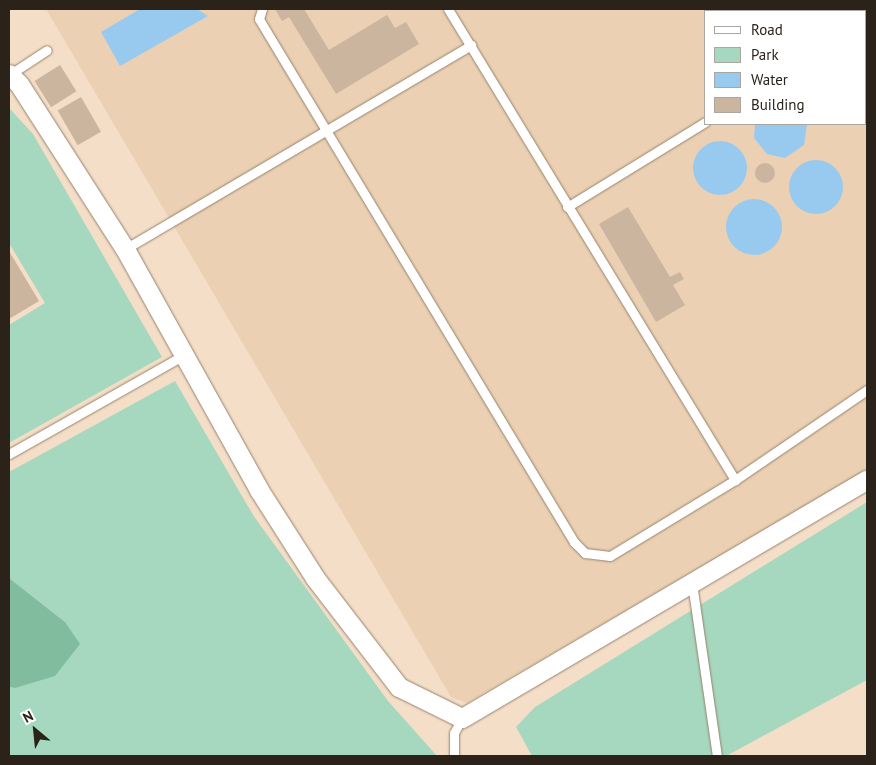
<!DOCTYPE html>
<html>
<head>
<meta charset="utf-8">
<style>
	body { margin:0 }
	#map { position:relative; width:876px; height:765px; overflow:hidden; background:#f4dec7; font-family:"PT Sans",sans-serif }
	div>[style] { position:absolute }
	.built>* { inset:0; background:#ebd0b3 }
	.green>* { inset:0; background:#a5d8be }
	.forest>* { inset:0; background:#82bc9f }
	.water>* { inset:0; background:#98caef }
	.round { border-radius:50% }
	.building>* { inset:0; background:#cbb59f; transform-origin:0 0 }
	.roads { filter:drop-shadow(0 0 1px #97836d) drop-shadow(0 0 1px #97836d) }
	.lane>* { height:9px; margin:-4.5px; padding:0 4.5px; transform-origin:4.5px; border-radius:4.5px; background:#fff }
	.street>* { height:19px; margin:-9.5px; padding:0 9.5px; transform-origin:9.5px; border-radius:9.5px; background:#fff }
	span { translate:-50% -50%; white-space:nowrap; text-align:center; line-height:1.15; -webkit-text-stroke:4px #fff; paint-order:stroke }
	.frame { position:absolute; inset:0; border:10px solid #2b231a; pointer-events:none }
	.legend { position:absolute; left:704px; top:10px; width:162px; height:115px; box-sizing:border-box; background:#fff; border:1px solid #aaa7a3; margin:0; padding:6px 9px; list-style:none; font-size:15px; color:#2b231a }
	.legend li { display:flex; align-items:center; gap:10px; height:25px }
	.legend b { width:25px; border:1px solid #aaa7a3 }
	.north { position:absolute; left:10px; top:705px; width:50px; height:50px; -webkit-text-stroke:4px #fff; paint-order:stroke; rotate:332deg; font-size:14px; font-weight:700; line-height:20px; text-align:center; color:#2b231a }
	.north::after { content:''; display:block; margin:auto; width:18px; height:22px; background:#2b231a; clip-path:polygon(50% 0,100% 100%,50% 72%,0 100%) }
</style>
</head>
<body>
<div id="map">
	<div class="built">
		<div style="clip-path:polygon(evenodd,46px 9px,867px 9px,867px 470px,467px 703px,451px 697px,46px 9px,705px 11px,865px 11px,865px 124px,705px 124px,705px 11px)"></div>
	</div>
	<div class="green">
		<div style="clip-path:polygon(9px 108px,33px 134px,162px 357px,9px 443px,9px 325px,45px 303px,9px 243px)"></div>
		<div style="clip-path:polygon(175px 381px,253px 515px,388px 701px,437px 756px,9px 756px,9px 687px,15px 688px,65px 622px,9px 578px,9px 472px)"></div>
		<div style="clip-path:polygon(867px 502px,867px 680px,726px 756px,532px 756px,516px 727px,535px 707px)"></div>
	</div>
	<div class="forest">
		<div style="clip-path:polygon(9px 578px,65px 622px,80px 644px,55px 676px,15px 688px,9px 687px)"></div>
	</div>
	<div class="water">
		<div style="clip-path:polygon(140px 9px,197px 9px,208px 16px,120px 66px,101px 32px)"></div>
		<div style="clip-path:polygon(807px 124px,804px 145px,785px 158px,767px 154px,754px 138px,755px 124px)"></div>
		<div class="round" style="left:693px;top:141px;width:54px;height:54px"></div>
		<div class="round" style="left:789px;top:160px;width:54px;height:54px"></div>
		<div class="round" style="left:726px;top:199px;width:56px;height:56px"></div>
	</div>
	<div class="building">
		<div style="clip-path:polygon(275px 9px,304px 9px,329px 50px,387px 15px,395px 28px,406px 22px,419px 44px,336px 94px,289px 17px,282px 21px)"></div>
		<div style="left:60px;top:65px;width:31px;height:30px;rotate:58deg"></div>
		<div style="left:81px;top:97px;width:40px;height:27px;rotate:60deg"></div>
		<div class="round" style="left:755px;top:163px;width:20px;height:20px"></div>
		<div style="clip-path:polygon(628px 207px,670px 277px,680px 272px,684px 279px,673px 285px,685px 305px,656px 322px,599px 224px)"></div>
		<div style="clip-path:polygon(9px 251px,39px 301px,9px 319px)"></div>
	</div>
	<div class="roads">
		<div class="lane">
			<div style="left:262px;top:9px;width:10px;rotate:107deg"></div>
			<div style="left:259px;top:19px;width:611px;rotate:58.94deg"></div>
			<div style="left:574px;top:542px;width:16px;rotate:45deg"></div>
			<div style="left:585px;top:553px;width:25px;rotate:7deg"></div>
			<div style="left:610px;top:556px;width:146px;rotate:-31.3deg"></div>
			<div style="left:448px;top:9px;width:552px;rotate:58.64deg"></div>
			<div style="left:735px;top:480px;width:160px;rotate:-34.3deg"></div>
			<div style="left:9px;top:75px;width:45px;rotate:-33.3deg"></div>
			<div style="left:865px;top:101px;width:3px;rotate:45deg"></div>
			<div style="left:567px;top:207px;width:162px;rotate:-31.6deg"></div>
			<div style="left:125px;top:249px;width:402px;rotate:-30.5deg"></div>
			<div style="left:9px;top:454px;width:199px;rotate:-29.5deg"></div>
			<div style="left:692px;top:583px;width:175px;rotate:81.8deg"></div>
			<div style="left:454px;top:756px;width:23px;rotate:-90deg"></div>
			<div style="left:454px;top:733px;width:17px;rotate:-62deg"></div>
		</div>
		<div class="street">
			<div style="left:9px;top:74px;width:14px;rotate:45deg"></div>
			<div style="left:19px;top:84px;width:196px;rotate:57.3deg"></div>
			<div style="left:125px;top:249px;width:276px;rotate:60.9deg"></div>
			<div style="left:259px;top:490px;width:104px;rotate:57.5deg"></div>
			<div style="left:315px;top:578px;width:138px;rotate:52.4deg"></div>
			<div style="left:399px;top:687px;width:70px;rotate:26.2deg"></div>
			<div style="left:462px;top:718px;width:470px;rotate:-30.5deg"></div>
		</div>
	</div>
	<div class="frame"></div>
	<ul class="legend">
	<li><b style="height:6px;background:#fff"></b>Road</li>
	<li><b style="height:14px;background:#a5d8be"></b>Park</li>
	<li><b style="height:14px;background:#98caef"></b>Water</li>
	<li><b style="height:14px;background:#cbb59f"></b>Building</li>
	</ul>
	<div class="north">N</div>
</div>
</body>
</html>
